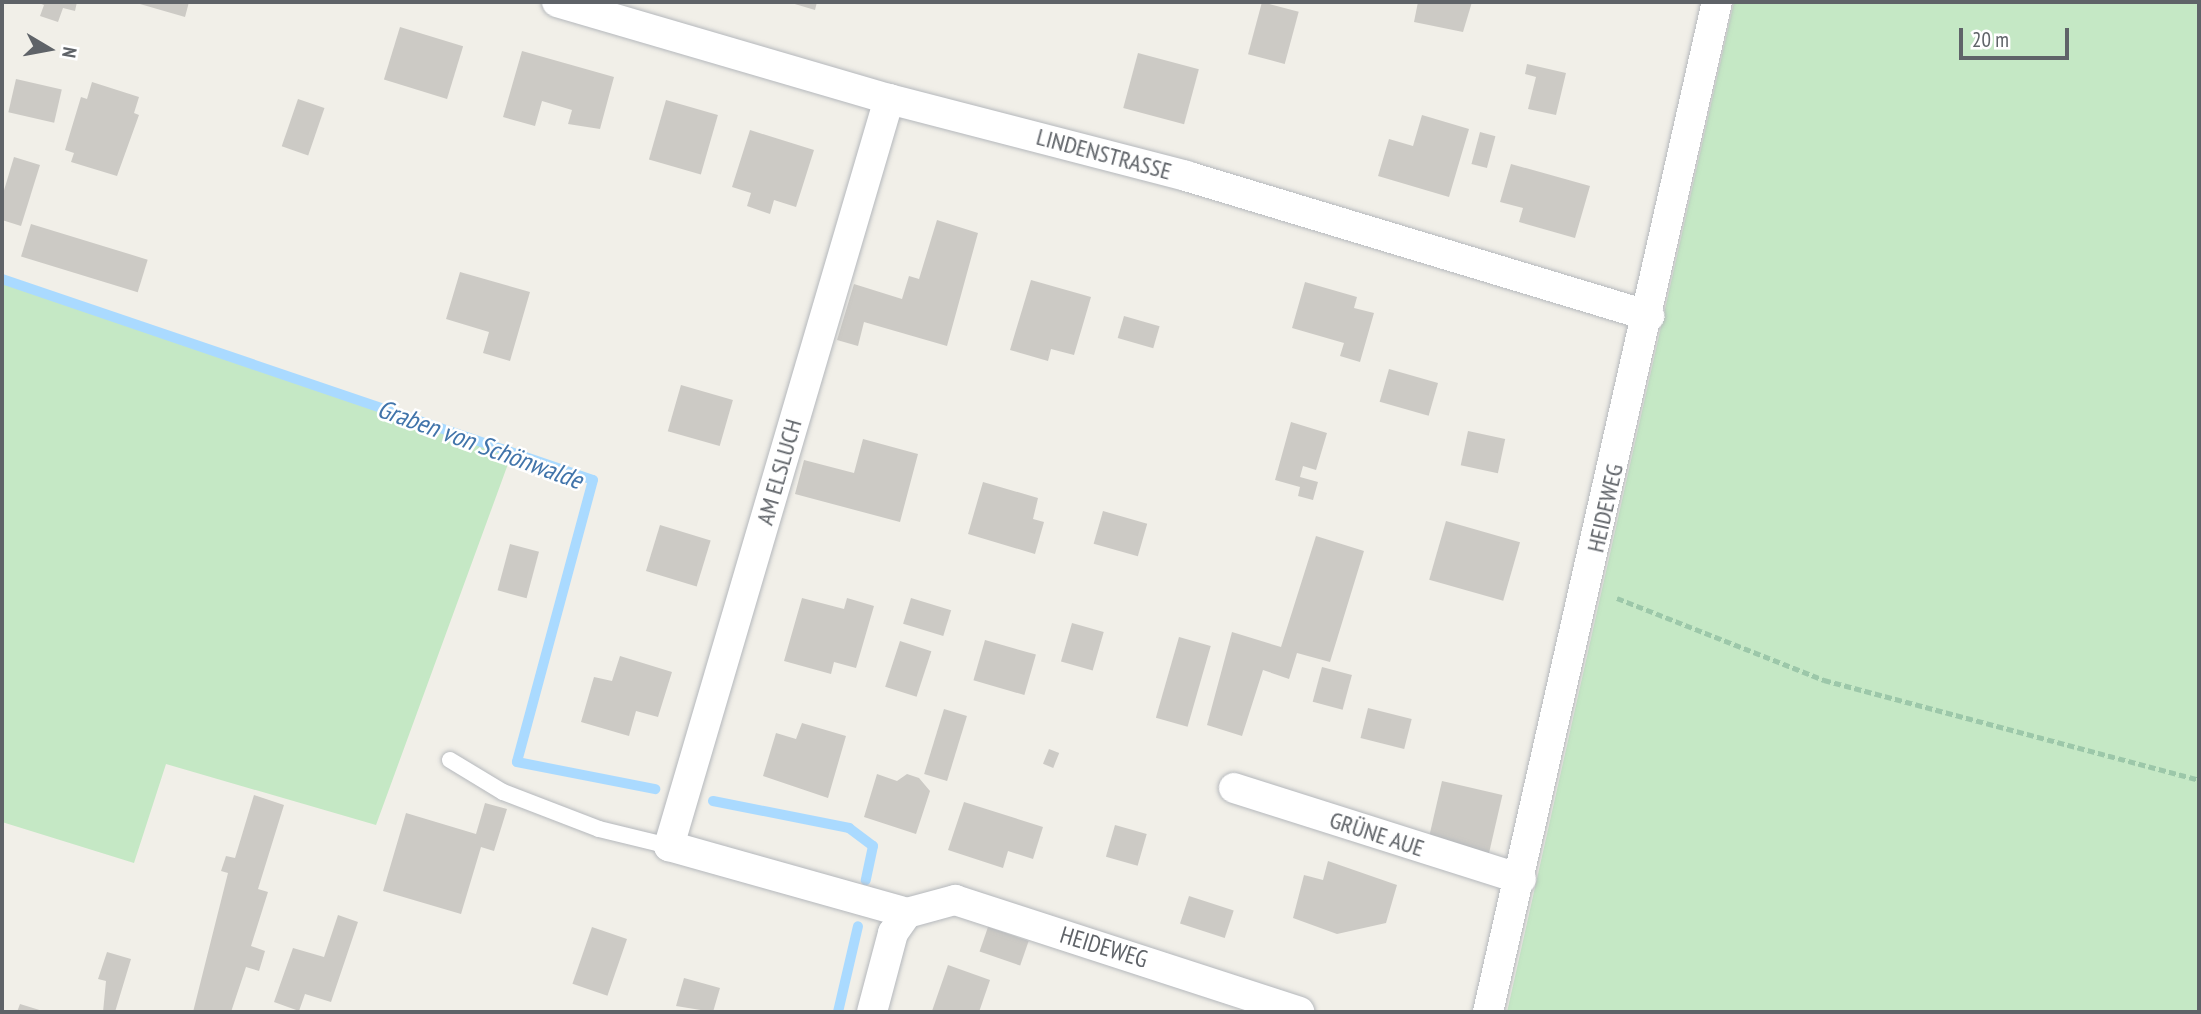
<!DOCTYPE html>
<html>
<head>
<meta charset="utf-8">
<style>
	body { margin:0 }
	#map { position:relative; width:2201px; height:1014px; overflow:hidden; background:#f1efe8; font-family:"PT Sans Narrow",sans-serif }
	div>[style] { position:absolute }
	.green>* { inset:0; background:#c5e8c5 }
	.stream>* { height:10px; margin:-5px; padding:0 5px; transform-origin:5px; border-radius:5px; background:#aadaff }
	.building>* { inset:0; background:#cccac5; transform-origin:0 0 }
	.path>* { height:4.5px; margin-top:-2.25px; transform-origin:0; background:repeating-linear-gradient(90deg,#9cc7a9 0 7px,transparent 0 10.5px) }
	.roads { filter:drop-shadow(0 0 2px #b5b8bc) drop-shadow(0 0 2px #b5b8bc) }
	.lane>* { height:16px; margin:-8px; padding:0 8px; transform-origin:8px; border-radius:8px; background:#fff }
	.street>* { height:30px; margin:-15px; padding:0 15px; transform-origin:15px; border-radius:15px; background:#fff }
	span { translate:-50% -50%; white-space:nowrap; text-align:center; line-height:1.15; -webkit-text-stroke:5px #fff; paint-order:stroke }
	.street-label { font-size:24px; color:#5f6368 }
	.water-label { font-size:26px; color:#4174aa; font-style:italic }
	.frame { position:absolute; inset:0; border:4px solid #5f6368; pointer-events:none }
	.north { position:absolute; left:14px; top:14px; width:70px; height:70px; -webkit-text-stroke:5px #fff; paint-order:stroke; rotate:100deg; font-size:19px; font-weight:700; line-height:28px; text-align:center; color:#5f6368 }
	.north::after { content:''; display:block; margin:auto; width:24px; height:32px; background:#5f6368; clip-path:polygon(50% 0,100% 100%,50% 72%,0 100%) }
	.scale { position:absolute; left:1959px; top:28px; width:110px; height:32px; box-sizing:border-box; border:4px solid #5f6368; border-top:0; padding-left:9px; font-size:21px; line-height:24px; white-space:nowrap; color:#5f6368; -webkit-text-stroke:5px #fff; paint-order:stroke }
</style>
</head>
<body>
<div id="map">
	<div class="green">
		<div style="clip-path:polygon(1734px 2px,2199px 2px,2199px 1012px,1507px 1012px)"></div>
		<div style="clip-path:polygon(2px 279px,512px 453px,376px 825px,166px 764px,134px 863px,2px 822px)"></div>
	</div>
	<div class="stream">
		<div style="left:2px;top:279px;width:624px;rotate:18.78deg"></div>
		<div style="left:593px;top:480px;width:292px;rotate:105.1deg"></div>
		<div style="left:517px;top:762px;width:141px;rotate:11.1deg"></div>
		<div style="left:713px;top:801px;width:139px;rotate:11.2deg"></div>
		<div style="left:849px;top:828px;width:30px;rotate:37deg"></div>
		<div style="left:873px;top:846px;width:35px;rotate:102deg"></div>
		<div style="left:838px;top:1012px;width:88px;rotate:-76.9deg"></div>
	</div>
	<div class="building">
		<div style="clip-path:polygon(36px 2px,77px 2px,75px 11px,63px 8px,58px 22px,40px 16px,44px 5px)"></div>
		<div style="clip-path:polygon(133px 2px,189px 2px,185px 17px)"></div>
		<div style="clip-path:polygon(788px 2px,817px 2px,815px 10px)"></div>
		<div style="left:1262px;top:2px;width:38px;height:54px;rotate:15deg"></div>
		<div style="clip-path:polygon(1418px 2px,1472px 2px,1463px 32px,1414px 22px)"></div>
		<div style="left:400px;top:27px;width:66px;height:55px;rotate:17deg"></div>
		<div style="clip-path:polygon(522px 51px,614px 77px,600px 129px,568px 124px,572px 110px,542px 101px,535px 126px,503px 117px)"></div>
		<div style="left:1138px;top:53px;width:63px;height:57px;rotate:15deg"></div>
		<div style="clip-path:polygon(1527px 64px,1566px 73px,1556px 115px,1528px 109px,1536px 77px,1525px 74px)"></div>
		<div style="left:16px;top:79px;width:47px;height:34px;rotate:13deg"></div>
		<div style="clip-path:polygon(92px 82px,139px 97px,134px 113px,139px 115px,117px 176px,71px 162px,74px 153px,65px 150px,81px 97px,87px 99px)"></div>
		<div style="left:298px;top:99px;width:28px;height:50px;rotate:19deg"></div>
		<div style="left:666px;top:100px;width:54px;height:62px;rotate:16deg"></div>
		<div style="clip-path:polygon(1422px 115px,1469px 129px,1449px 197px,1378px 176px,1389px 139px,1413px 146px)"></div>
		<div style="clip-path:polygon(750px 130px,814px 150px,796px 207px,774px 200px,770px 214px,747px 206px,751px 193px,732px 187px)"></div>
		<div style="left:1480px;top:132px;width:16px;height:33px;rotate:15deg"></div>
		<div style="clip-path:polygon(14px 157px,40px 165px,21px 226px,2px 220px,2px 197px)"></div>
		<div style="clip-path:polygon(1511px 164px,1590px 186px,1575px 238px,1519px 222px,1523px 208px,1500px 202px)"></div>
		<div style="clip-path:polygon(937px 220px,978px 233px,947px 346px,864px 322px,858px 346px,837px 340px,854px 284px,902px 299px,909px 276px,919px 279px)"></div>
		<div style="left:31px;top:224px;width:122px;height:34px;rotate:17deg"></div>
		<div style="clip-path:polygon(460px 272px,530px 292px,510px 361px,483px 353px,489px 332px,446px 319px)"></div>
		<div style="clip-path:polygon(1031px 280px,1091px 297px,1074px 355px,1051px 349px,1048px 361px,1010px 350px)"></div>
		<div style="clip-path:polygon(1305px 282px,1357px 297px,1354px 308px,1374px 313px,1360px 362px,1340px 356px,1344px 343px,1292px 328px)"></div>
		<div style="left:1124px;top:316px;width:37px;height:23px;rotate:16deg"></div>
		<div style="left:1389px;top:369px;width:51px;height:34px;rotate:16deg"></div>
		<div style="left:681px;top:385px;width:54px;height:48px;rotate:16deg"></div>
		<div style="clip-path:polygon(1291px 422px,1327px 433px,1316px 470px,1303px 466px,1300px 477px,1318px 482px,1313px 500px,1298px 496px,1300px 487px,1275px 480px)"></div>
		<div style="left:1468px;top:431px;width:38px;height:35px;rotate:12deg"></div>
		<div style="clip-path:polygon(863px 439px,918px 454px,900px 522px,795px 494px,804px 460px,854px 473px)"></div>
		<div style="clip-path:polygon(983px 482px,1038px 498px,1033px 519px,1044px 522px,1035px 554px,968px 534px)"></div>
		<div style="left:1103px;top:511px;width:46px;height:34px;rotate:16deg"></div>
		<div style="left:1446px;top:521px;width:77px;height:61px;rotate:16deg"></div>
		<div style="left:660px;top:525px;width:53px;height:48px;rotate:17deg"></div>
		<div style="clip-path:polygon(1316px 536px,1364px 551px,1330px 662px,1297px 653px,1289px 679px,1263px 670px,1242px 736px,1207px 725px,1232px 632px,1281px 647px)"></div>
		<div style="left:510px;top:544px;width:30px;height:48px;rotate:15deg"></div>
		<div style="clip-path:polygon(802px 598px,844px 609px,847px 598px,874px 606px,856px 668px,834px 662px,831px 674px,784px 661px)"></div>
		<div style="left:911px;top:598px;width:42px;height:27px;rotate:17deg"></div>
		<div style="left:1072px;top:623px;width:33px;height:40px;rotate:16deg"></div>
		<div style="left:1179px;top:637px;width:33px;height:84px;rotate:16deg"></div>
		<div style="left:985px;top:640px;width:53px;height:42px;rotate:16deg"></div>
		<div style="left:900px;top:641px;width:33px;height:48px;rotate:18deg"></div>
		<div style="clip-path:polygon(620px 656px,672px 672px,658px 717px,636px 711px,629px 736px,581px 722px,594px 677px,612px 681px)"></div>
		<div style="left:1322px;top:667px;width:31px;height:36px;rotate:15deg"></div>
		<div style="left:1368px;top:708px;width:45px;height:31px;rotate:14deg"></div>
		<div style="left:944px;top:709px;width:24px;height:68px;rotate:17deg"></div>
		<div style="clip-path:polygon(802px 723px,846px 736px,828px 798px,763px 776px,776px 733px,796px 739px)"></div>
		<div style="left:1049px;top:749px;width:11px;height:16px;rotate:22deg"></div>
		<div style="clip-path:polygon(877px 774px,897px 781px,907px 774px,919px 778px,930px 791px,916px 834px,864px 817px)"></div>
		<div style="left:1442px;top:781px;width:62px;height:61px;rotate:13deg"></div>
		<div style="clip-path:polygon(254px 795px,284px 805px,258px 889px,268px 892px,251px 946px,265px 951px,259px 971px,246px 967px,231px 1012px,193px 1012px,228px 873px,221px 871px,226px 856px,235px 858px)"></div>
		<div style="clip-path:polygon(964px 802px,1043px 827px,1033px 859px,1008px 851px,1003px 868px,948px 850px)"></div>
		<div style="clip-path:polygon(485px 803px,507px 809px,494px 851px,481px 847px,461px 914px,383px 891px,406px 813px,476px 834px)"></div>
		<div style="left:1115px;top:825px;width:33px;height:33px;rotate:16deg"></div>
		<div style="clip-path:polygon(1328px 861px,1397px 885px,1386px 923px,1337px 934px,1293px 918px,1304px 875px,1323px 880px)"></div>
		<div style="left:1189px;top:896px;width:47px;height:29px;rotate:18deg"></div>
		<div style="clip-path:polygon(338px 915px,358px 922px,331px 1002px,305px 994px,299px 1011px,274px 1002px,293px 948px,324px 957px)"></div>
		<div style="left:592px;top:927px;width:37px;height:60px;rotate:19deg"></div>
		<div style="left:988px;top:927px;width:43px;height:26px;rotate:19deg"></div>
		<div style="clip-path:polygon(107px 952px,131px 959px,115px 1012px,103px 1012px,106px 981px,98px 979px)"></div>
		<div style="clip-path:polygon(948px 965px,990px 980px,979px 1012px,932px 1011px)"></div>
		<div style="clip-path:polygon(684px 978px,720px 988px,713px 1012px,676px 1006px)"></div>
		<div style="clip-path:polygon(20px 1004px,46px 1012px,17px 1012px)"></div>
	</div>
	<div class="path">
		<div style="left:1617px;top:598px;width:223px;rotate:21.6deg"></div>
		<div style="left:1824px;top:680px;width:388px;rotate:14.9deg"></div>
	</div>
	<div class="roads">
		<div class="lane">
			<div style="left:450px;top:760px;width:62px;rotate:31.1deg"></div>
			<div style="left:503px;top:792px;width:103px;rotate:21.1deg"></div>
			<div style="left:599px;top:829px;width:72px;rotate:13.7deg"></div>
		</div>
		<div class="street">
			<div style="left:557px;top:2px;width:346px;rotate:16.3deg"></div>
			<div style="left:889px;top:99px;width:307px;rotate:14.5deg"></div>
			<div style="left:1186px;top:176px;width:484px;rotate:16.8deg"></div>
			<div style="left:889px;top:99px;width:779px;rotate:106.41deg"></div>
			<div style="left:669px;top:846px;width:247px;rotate:15.7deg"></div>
			<div style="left:907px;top:913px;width:50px;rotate:-15.2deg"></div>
			<div style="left:955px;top:900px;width:362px;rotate:18deg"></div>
			<div style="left:1234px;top:788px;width:301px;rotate:17.6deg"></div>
			<div style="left:872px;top:1012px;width:82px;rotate:-75.1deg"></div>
			<div style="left:893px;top:933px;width:24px;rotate:-55deg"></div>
			<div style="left:1488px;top:1012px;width:1036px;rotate:-77.23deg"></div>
		</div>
	</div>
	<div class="street-label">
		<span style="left:1104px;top:154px;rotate:15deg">LINDENSTRASSE</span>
		<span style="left:779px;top:472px;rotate:-74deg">AM ELSLUCH</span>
		<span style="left:1605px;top:508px;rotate:-77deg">HEIDEWEG</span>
		<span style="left:1377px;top:834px;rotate:18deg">GRÜNE AUE</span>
		<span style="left:1104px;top:947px;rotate:17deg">HEIDEWEG</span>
	</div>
	<div class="water-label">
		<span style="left:480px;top:444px;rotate:20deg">Graben von Schönwalde</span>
	</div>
	<div class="frame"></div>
	<div class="north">N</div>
	<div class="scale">20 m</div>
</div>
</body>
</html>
